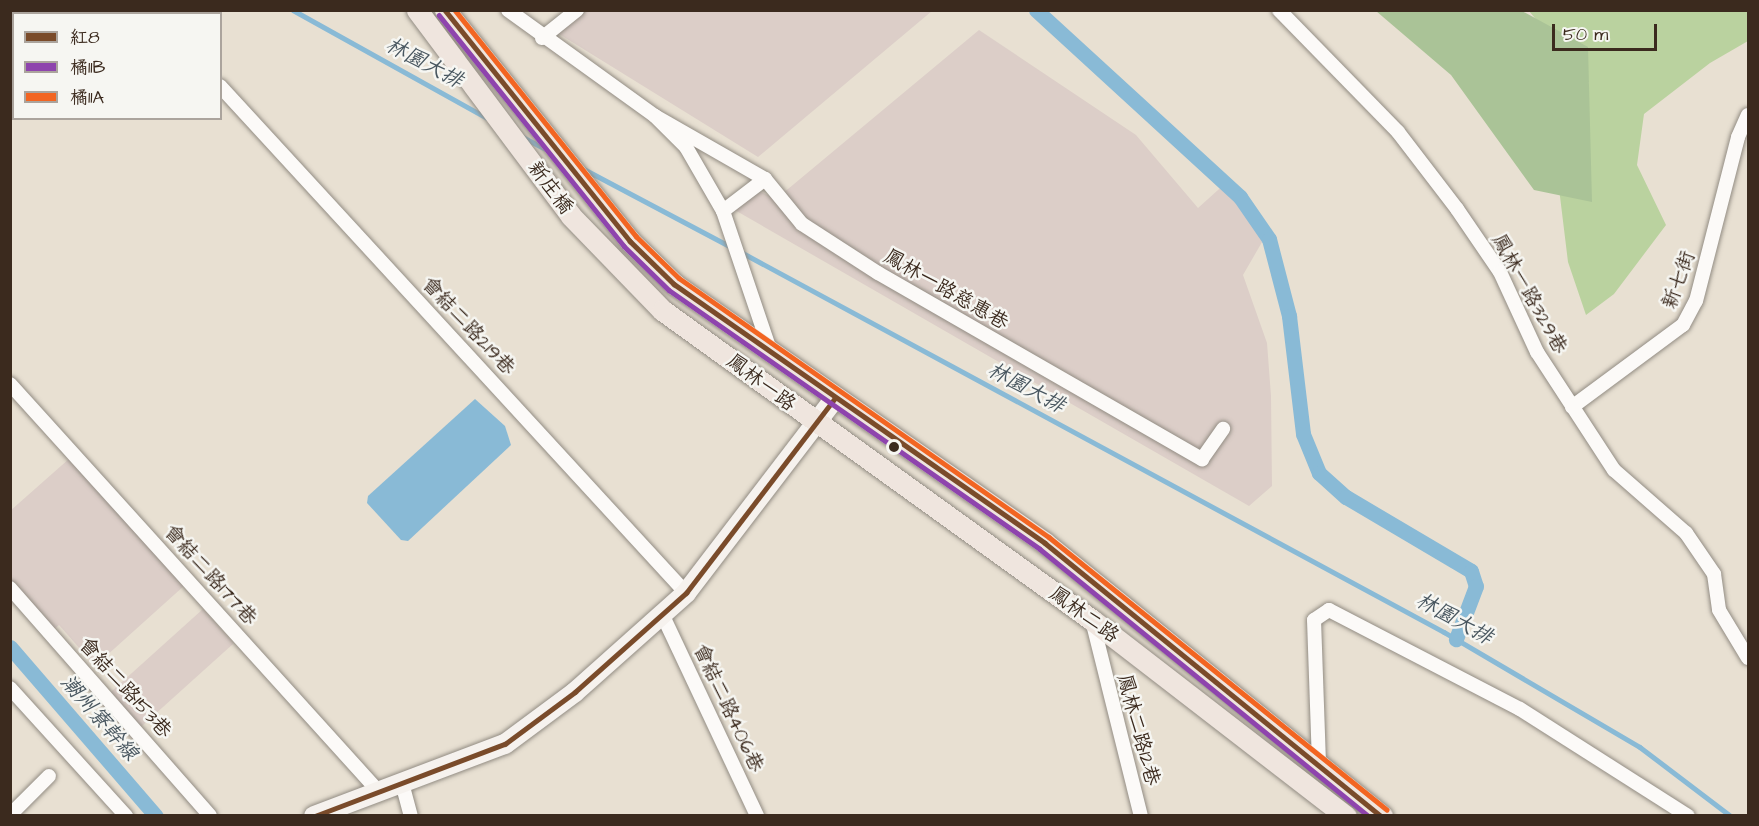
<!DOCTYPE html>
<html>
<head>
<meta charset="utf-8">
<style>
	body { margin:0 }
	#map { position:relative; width:1759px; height:826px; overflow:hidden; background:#e8e0d2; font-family:"Architects Daughter","LXGW WenKai TC",sans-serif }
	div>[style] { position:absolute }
	.industrial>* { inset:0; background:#dccec8; transform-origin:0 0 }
	.green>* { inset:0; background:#bad29f }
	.forest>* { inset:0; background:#aac397 }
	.water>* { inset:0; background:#89bad6 }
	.stream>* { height:4.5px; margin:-2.25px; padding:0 2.25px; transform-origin:2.25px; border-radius:2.25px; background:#89bad6 }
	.canal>* { height:15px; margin:-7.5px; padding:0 7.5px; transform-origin:7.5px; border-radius:7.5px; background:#89bad6 }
	.roads { filter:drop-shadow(0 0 2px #928c83) drop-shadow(0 0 2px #928c83) }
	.street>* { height:14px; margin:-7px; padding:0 7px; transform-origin:7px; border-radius:7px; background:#fcfaf8 }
	.secondary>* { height:20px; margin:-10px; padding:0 10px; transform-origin:10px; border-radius:10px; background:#f6f2ee }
	.primary>* { height:21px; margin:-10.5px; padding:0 10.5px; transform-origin:10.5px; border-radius:10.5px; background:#efe5de }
	.bus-1>* { height:4.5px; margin:-2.25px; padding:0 2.25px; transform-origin:2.25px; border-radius:2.25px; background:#7a4b2a }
	.bus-2>* { height:4.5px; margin:-2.25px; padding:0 2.25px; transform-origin:2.25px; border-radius:2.25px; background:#8e44ad }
	.bus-3>* { height:4.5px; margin:-2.25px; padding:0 2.25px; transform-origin:2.25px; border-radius:2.25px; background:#f26522 }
	.dots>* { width:16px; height:16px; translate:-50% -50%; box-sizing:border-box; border:3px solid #f6f6f2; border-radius:50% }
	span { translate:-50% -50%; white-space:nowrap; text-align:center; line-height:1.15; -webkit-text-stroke:5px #f6f6f2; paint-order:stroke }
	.street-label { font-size:20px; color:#3b2a1e }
	.water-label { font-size:21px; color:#48565f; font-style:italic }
	.frame { position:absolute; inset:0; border:12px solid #3b2a1e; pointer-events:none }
	.legend { position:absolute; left:12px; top:12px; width:210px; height:108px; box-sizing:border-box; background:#f6f6f2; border:2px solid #aba49d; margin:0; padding:8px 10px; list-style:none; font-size:18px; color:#3b2a1e }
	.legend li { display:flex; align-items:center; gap:12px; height:30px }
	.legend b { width:30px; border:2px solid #aba49d }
	.scale { position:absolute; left:1552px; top:24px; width:105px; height:27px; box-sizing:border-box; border:3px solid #3b2a1e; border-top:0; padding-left:8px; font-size:18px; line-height:21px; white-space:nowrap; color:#3b2a1e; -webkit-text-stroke:4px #f6f6f2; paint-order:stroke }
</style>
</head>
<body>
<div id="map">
	<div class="industrial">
		<div style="clip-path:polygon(574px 11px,932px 11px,758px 157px,551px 29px)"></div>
		<div style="clip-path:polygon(979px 30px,1136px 135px,1198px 208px,1228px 181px,1269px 230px,1243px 275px,1267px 343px,1271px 396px,1272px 486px,1249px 506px,733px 209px,752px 188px,776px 199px)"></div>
		<div style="clip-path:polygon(70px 458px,185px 585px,95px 666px,59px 625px,52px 631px,11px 586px,10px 511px)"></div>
		<div style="left:203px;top:609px;width:46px;height:127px;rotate:48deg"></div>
	</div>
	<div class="green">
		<div style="clip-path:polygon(1529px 11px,1748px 11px,1748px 41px,1710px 63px,1644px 114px,1637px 165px,1666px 225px,1614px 294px,1586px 315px,1568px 262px,1552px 131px,1589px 83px)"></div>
	</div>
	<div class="forest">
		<div style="clip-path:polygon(1376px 11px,1522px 11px,1588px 47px,1592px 202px,1534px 190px,1451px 75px)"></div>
	</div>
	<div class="water">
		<div style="clip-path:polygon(475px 399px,505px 426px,511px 445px,408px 541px,401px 540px,367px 503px,368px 496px)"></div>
	</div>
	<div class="stream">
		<div style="left:293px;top:10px;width:222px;rotate:29.1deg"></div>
		<div style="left:521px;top:136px;width:27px;rotate:28deg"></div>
		<div style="left:582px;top:168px;width:169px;rotate:27.9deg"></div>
		<div style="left:741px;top:252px;width:799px;rotate:28.39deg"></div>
		<div style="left:1444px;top:632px;width:227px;rotate:30.4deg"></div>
		<div style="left:1640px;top:747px;width:114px;rotate:37.2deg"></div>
	</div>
	<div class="canal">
		<div style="left:1036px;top:10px;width:277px;rotate:42.5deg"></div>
		<div style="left:1240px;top:197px;width:51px;rotate:55.4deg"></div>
		<div style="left:1269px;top:239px;width:80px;rotate:75.4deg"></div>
		<div style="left:1289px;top:316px;width:119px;rotate:83.2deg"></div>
		<div style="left:1303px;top:434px;width:42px;rotate:67.7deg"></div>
		<div style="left:1319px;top:473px;width:36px;rotate:42deg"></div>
		<div style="left:1346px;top:497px;width:145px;rotate:30.6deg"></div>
		<div style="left:1471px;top:571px;width:16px;rotate:72deg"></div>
		<div style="left:1476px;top:586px;width:57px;rotate:110.7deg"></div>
		<div style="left:10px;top:647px;width:223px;rotate:49.2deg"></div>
	</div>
	<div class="roads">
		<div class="street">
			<div style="left:151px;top:10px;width:5px;rotate:53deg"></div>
			<div style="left:508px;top:10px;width:181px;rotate:35.8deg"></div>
			<div style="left:655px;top:116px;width:44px;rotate:45deg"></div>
			<div style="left:686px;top:147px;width:74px;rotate:60deg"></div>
			<div style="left:723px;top:211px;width:147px;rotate:71.3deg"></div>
			<div style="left:1279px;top:10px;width:170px;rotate:45.7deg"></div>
			<div style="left:1398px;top:132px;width:97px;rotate:52.5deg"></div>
			<div style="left:1457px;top:209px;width:76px;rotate:55.7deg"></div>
			<div style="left:1500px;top:272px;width:88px;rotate:65.2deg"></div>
			<div style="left:1537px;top:352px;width:141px;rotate:56.9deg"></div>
			<div style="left:1614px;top:470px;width:96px;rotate:41.2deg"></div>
			<div style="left:1686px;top:533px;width:50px;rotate:55.7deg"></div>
			<div style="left:1714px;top:574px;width:36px;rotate:82deg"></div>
			<div style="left:1719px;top:610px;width:56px;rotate:58.9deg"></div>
			<div style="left:542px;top:38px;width:45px;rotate:-38.7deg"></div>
			<div style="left:220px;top:86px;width:689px;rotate:47.41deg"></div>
			<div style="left:655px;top:116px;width:127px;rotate:29.8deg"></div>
			<div style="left:765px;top:179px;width:58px;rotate:50.6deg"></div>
			<div style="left:802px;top:224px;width:90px;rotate:32.8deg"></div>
			<div style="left:878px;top:273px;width:374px;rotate:29.9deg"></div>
			<div style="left:1202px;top:459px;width:37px;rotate:-55deg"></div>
			<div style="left:723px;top:211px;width:53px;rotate:-37.3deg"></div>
			<div style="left:10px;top:384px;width:550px;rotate:47.87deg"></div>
			<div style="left:1572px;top:407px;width:138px;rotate:-36.5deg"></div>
			<div style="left:1683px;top:325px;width:27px;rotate:-62deg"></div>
			<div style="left:1696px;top:301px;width:169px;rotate:-75.6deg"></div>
			<div style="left:1738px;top:137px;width:24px;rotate:-66deg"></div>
			<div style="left:10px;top:588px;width:303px;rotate:48.7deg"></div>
			<div style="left:664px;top:618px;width:219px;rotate:64.8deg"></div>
			<div style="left:1092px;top:620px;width:202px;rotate:76deg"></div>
			<div style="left:10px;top:688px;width:173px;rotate:47.8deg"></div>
			<div style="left:1319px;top:763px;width:143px;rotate:-92deg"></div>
			<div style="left:1314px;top:620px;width:18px;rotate:-34deg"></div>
			<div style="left:1329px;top:610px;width:215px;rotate:27.4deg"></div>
			<div style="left:1520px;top:709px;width:199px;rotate:32.5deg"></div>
			<div style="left:402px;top:783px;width:34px;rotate:75deg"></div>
			<div style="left:10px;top:815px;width:55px;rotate:-45deg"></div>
		</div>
		<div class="secondary">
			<div style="left:314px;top:816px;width:204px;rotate:-20.7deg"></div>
			<div style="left:505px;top:744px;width:87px;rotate:-36.6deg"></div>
			<div style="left:575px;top:692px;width:149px;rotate:-41.7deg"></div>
			<div style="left:686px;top:593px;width:245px;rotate:-52.6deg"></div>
		</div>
		<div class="primary">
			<div style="left:417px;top:10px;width:257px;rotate:53.2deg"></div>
			<div style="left:571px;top:216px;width:131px;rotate:45.9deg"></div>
			<div style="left:662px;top:310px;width:530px;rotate:35.79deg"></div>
			<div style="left:1092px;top:620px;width:321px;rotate:37.7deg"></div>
			<div style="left:445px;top:10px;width:296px;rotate:51.3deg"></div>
			<div style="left:630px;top:241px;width:62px;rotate:44.3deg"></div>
			<div style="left:674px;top:284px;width:452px;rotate:34.9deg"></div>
			<div style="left:1045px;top:543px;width:434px;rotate:39deg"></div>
		</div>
	</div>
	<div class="bus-1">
		<div style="left:445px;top:10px;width:296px;rotate:51.3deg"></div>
		<div style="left:630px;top:241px;width:62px;rotate:44.3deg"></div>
		<div style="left:674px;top:284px;width:452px;rotate:34.9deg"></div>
		<div style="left:1045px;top:543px;width:433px;rotate:39.1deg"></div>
		<div style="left:315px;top:816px;width:203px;rotate:-20.8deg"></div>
		<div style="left:505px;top:744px;width:87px;rotate:-36.6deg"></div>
		<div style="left:575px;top:692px;width:149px;rotate:-41.7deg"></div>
		<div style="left:686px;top:593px;width:245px;rotate:-52.6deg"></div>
	</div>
	<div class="bus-2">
		<div style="left:439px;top:15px;width:296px;rotate:51.3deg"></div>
		<div style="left:624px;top:246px;width:63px;rotate:44.4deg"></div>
		<div style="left:669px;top:290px;width:452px;rotate:34.9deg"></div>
		<div style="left:1040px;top:549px;width:424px;rotate:39.1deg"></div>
	</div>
	<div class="bus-3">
		<div style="left:455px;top:10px;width:290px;rotate:51.3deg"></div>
		<div style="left:636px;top:236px;width:60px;rotate:44.3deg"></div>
		<div style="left:679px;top:278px;width:452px;rotate:35deg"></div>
		<div style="left:1049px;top:537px;width:434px;rotate:38.9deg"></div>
	</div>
	<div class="dots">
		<div style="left:894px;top:447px;background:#3b2a1e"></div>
	</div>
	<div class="street-label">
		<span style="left:550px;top:188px;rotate:53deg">新庄橋</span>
		<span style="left:1679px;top:280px;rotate:-70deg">新七街</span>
		<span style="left:946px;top:290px;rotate:30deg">鳳林一路慈惠巷</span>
		<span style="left:1529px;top:294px;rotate:61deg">鳳林一路329巷</span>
		<span style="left:468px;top:326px;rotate:47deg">會結二路219巷</span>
		<span style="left:761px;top:383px;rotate:37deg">鳳林一路</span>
		<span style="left:210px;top:575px;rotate:48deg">會結二路177巷</span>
		<span style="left:1084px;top:615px;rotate:36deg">鳳林二路</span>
		<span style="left:125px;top:688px;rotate:48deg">會結二路153巷</span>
		<span style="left:728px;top:708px;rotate:65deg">會結二路406巷</span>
		<span style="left:1138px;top:730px;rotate:75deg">鳳林二路12巷</span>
	</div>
	<div class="water-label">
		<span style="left:424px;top:63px;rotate:28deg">林園大排</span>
		<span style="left:1026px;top:388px;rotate:28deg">林園大排</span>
		<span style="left:1454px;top:619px;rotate:29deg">林園大排</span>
		<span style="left:99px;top:718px;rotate:49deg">潮州寮幹線</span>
	</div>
	<div class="frame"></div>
	<ul class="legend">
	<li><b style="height:8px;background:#7a4b2a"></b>紅8</li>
	<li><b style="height:8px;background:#8e44ad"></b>橘11B</li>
	<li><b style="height:8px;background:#f26522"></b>橘11A</li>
	</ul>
	<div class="scale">50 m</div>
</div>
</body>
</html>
